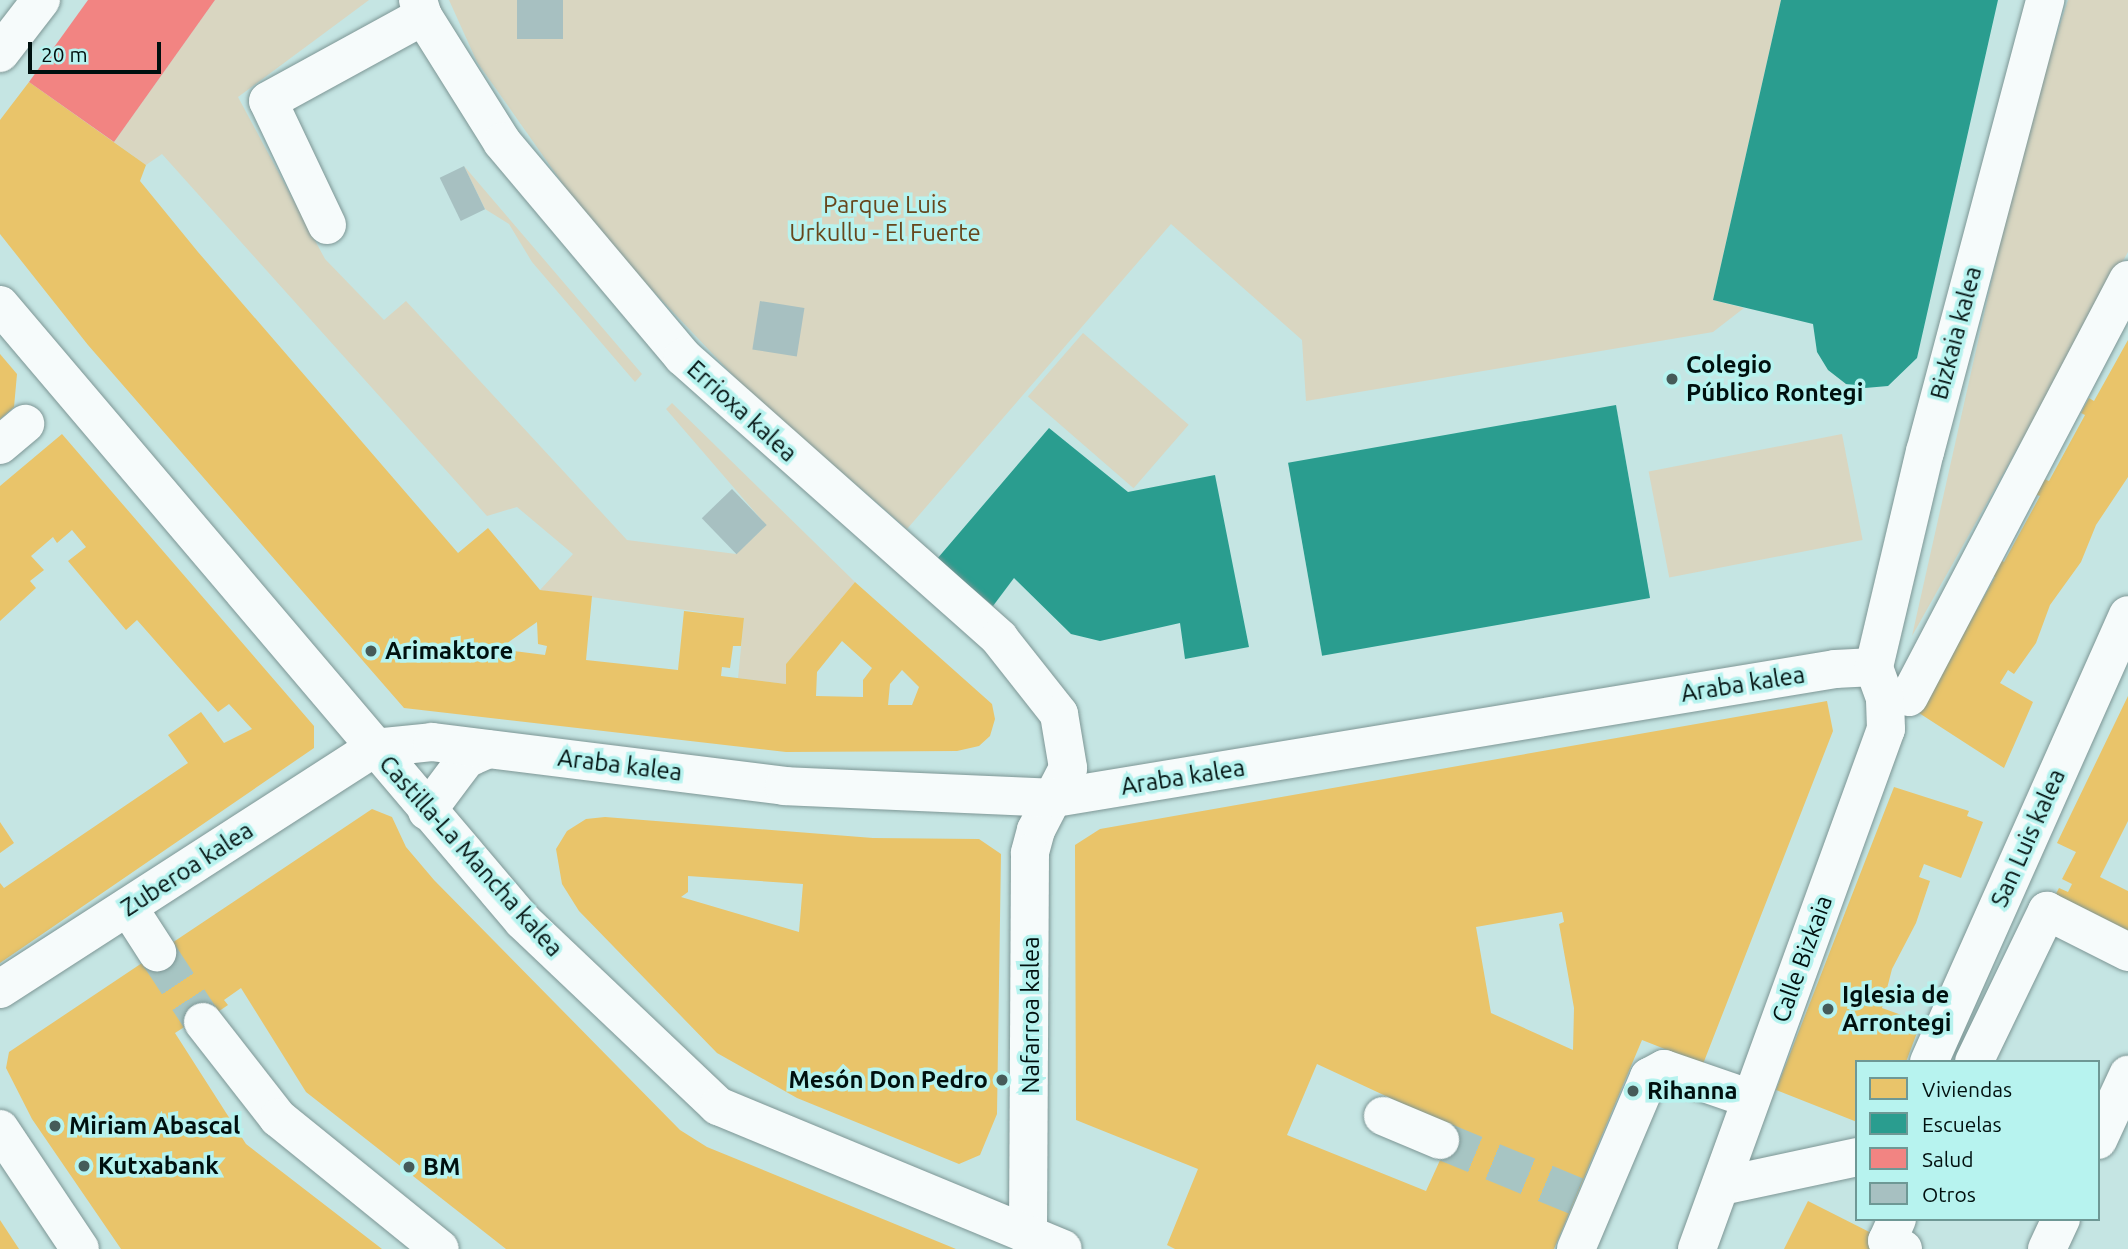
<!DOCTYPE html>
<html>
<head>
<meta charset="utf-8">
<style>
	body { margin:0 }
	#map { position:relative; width:2128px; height:1249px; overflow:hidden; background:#c5e5e3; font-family:Ubuntu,sans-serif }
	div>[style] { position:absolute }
	.green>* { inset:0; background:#d9d6c1; transform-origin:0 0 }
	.homes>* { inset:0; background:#e9c46a }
	.schools>* { inset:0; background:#2a9d8f; transform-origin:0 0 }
	.health>* { inset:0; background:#f28482 }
	.building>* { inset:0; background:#a7c0c1; transform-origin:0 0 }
	.minor-tunnel>* { height:38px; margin-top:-19px; transform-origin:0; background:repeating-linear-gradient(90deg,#a7c5c3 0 38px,transparent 0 57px) }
	.roads { filter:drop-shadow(0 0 2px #7d9695) drop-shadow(0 0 2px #7d9695) }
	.minor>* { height:38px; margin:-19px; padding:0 19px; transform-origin:19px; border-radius:19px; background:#f6fbfb }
	.dots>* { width:19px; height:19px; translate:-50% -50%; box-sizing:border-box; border:4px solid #b7f3ef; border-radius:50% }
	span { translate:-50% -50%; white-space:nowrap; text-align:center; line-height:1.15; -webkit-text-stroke:7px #b7f3ef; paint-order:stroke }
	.park-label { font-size:24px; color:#67461c }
	.street-label { font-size:24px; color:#00100f }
	.poi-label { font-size:24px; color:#00100f; font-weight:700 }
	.left { translate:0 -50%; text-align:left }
	.right { translate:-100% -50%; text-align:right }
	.legend { position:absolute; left:1855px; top:1060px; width:245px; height:161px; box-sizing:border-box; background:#b7f3ef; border:2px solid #6e9895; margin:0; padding:9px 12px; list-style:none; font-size:21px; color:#00100f }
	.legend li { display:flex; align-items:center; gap:14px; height:35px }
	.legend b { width:35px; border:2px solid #6e9895 }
	.scale { position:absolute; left:28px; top:42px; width:133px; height:32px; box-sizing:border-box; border:4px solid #00100f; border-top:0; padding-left:9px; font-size:21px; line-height:24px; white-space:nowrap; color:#00100f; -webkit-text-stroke:5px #b7f3ef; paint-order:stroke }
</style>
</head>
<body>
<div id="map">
	<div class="green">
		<div style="clip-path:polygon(215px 0,369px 0,238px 97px,325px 259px,384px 320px,406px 301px,627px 540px,736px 554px,766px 525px,666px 409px,672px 403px,855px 582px,786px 664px,786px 684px,738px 678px,744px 618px,540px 590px,573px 554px,517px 507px,487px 516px,162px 154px,146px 165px,114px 142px)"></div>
		<div style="clip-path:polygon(449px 0,1781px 0,1713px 300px,1744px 308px,1713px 332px,1306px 401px,1302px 340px,1171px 224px,907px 529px,749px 392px,596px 231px,477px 62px)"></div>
		<div style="clip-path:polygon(2068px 0,2128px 0,2128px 252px,1912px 636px,2024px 136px)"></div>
		<div style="clip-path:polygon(464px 166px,642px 374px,635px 382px,532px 262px,509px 224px,485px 209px)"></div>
		<div style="left:1083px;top:333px;width:140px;height:84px;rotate:41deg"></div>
		<div style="left:1842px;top:434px;width:108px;height:197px;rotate:79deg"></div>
	</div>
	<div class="homes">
		<div style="clip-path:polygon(evenodd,29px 82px,146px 165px,140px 181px,198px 252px,458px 553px,488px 528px,540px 590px,592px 596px,586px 660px,678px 670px,684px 611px,744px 618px,741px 646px,733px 646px,730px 668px,722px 667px,721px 676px,786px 684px,786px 664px,855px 582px,992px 704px,995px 719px,990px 736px,979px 746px,957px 751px,786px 752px,404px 708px,88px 345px,0 234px,0 120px,29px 82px,537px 622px,538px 644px,547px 646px,545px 655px,499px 649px,537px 622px,29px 82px,842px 641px,872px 668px,863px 680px,863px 697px,816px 696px,817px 672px,842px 641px,29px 82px,902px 670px,919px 687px,912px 705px,888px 705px,890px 684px,902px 670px)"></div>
		<div style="clip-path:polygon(2128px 340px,2128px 477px,2096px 525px,2081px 562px,2050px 605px,2036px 643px,2014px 674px,2008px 670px,2000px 683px,2033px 702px,2004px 768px,1919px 713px,1995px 577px,1990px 574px,1999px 559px,2004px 562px,2040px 496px,2035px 494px,2044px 479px,2049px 481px,2085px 415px,2081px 413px,2089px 398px,2094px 401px)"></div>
		<div style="clip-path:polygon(0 354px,17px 374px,14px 407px,0 419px)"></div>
		<div style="clip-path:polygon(62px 434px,314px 726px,314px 748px,0 963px,0 883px,4px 888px,188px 763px,168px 735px,201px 712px,224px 743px,252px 729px,229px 704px,218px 712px,137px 620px,126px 630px,68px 561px,86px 547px,72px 530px,57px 543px,53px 537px,31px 556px,44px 570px,30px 581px,36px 588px,0 621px,0 486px)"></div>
		<div style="clip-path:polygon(2128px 696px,2128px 821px,2100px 877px,2128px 891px,2128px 952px,2047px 911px,2059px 888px,2068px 892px,2072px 884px,2062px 879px,2076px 852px,2057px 843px)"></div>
		<div style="clip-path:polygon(evenodd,1827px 701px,1833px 731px,1703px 1064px,1642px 1040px,1554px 1249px,1175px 1249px,1167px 1245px,1198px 1169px,1076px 1120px,1075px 845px,1100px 829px,1827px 701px,1562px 912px,1564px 922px,1559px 924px,1574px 1008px,1573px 1050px,1491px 1013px,1476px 927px,1562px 912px,1827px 701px,1317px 1064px,1446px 1124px,1441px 1158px,1426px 1191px,1287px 1135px,1317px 1064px)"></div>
		<div style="clip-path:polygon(1894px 787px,1969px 811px,1967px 816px,1983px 822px,1961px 878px,1924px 864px,1919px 877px,1930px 881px,1916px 923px,1892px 969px,1882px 1008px,1921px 1022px,1906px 1062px,1857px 1062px,1857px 1122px,1776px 1090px)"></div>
		<div style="clip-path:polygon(372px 809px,392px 817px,406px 847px,434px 880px,680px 1130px,707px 1147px,956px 1249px,506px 1249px,306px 1092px,241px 988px,224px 1000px,228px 1005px,203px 1022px,192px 1022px,175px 1033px,246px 1144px,382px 1249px,121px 1249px,32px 1119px,6px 1068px,9px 1052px)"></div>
		<div style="clip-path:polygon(evenodd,605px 817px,873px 838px,979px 839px,1001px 854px,997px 1114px,980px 1155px,959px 1164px,797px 1098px,717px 1053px,579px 911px,562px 884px,556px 849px,567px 831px,586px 819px,605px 817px,688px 876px,803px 884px,799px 932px,681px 897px,688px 892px,688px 876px)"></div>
		<div style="clip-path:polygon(0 822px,14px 843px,0 853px)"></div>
		<div style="clip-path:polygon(1808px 1201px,1903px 1249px,1784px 1249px)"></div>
		<div style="clip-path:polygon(0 1220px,19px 1249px,0 1249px)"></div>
	</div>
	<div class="schools">
		<div style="clip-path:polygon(1781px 0,1998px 0,1917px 358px,1888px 386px,1865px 388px,1846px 384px,1828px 370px,1817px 352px,1813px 324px,1713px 300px)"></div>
		<div style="left:1616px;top:405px;width:196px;height:333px;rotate:80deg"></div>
		<div style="clip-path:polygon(1049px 428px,1128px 492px,1215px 475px,1249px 647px,1185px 659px,1180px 623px,1100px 641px,1071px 634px,1014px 578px,993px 606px,937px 559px)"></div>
	</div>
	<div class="health">
		<div style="clip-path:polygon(88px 0,215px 0,114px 142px,29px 82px)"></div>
	</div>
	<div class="building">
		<div style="left:517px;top:0;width:46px;height:39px"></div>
		<div style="left:464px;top:166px;width:48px;height:27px;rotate:64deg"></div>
		<div style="left:760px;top:301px;width:45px;height:49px;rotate:9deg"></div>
		<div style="left:732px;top:489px;width:50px;height:42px;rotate:46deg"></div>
	</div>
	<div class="minor-tunnel">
		<div style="left:157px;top:952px;width:84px;rotate:56.7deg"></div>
		<div style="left:1440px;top:1140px;width:147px;rotate:22.4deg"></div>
	</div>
	<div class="roads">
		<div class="minor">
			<div style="left:418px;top:0;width:17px;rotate:73deg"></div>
			<div style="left:423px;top:16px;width:149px;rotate:57.9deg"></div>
			<div style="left:502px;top:142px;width:281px;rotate:49.9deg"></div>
			<div style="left:683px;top:357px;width:423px;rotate:41.6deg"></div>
			<div style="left:999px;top:638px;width:97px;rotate:51.7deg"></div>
			<div style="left:1059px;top:714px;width:55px;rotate:80.5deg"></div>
			<div style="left:1068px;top:768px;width:70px;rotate:117.3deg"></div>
			<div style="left:1036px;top:830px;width:24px;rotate:105deg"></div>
			<div style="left:1030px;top:853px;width:384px;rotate:90.3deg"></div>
			<div style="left:0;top:53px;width:67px;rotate:-52.3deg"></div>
			<div style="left:327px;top:225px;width:137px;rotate:-115.4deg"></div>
			<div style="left:268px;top:101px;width:177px;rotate:-28.7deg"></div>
			<div style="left:0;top:305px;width:808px;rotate:49.67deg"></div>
			<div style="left:523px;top:921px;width:269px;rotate:43.5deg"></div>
			<div style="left:718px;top:1106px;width:373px;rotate:22.5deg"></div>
			<div style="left:0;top:445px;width:33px;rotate:-40deg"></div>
			<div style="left:1874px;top:667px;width:221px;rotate:-76.7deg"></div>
			<div style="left:1925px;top:452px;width:468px;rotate:-75.1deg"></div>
			<div style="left:1909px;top:697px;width:471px;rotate:-62.3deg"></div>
			<div style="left:427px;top:811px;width:65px;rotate:-53.1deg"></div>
			<div style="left:466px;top:759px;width:24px;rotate:-24deg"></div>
			<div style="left:128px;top:907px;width:54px;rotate:57.2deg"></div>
			<div style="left:0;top:989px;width:445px;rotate:-32.8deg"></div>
			<div style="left:374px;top:748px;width:58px;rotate:-5.9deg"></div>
			<div style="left:432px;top:742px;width:355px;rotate:7.1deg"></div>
			<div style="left:784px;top:786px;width:271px;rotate:2.5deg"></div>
			<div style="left:1055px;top:798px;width:791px;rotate:-9.39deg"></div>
			<div style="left:1835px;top:669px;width:39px;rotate:-3deg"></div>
			<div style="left:203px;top:1022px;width:122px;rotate:52deg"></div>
			<div style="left:278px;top:1118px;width:208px;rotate:39deg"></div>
			<div style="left:1929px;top:1062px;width:489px;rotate:-66deg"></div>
			<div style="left:1974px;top:1062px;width:168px;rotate:-64.2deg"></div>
			<div style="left:2047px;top:911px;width:91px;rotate:26.8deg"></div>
			<div style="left:1383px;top:1116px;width:62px;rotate:22.8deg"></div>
			<div style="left:0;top:1129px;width:144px;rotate:56.3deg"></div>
			<div style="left:2098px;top:1140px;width:72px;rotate:-65.2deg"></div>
			<div style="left:1722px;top:1186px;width:138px;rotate:-12.1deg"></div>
			<div style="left:1897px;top:1219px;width:24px;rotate:114deg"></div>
			<div style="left:1887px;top:1241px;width:18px;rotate:27deg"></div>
			<div style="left:1576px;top:1249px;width:187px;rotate:-67deg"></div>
			<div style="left:1649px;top:1077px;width:17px;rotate:-28deg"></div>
			<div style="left:1664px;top:1069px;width:92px;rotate:19deg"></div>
			<div style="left:1697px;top:1249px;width:553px;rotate:-70.03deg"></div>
			<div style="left:1886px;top:729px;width:31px;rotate:-92deg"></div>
			<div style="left:1885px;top:698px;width:33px;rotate:-110deg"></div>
			<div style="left:2047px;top:1249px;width:33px;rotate:-65deg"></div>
		</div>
	</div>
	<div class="dots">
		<div style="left:1672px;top:379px;background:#455b59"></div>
		<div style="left:371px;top:651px;background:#455b59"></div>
		<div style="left:1828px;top:1009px;background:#455b59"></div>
		<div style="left:1002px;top:1080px;background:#455b59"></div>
		<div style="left:1633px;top:1091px;background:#455b59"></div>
		<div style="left:55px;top:1126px;background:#455b59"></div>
		<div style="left:84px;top:1166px;background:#455b59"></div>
		<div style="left:409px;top:1167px;background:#455b59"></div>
	</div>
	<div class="park-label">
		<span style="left:885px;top:219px">Parque Luis<br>Urkullu - El Fuerte</span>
	</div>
	<div class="street-label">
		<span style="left:1956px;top:333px;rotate:-75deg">Bizkaia kalea</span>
		<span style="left:742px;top:411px;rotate:42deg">Errioxa kalea</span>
		<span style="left:1743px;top:684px;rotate:-9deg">Araba kalea</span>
		<span style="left:620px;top:765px;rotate:7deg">Araba kalea</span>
		<span style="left:1183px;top:777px;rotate:-9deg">Araba kalea</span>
		<span style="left:2028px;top:838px;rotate:-66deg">San Luis kalea</span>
		<span style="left:471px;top:856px;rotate:48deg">Castilla-La Mancha kalea</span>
		<span style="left:187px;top:869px;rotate:-33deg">Zuberoa kalea</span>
		<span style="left:1802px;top:959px;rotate:-70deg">Calle Bizkaia</span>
		<span style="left:1031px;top:1015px;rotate:-90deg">Nafarroa kalea</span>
	</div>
	<div class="poi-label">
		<span class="left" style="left:1686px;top:379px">Colegio<br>Público Rontegi</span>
		<span class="left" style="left:385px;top:651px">Arimaktore</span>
		<span class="left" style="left:1842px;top:1009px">Iglesia de<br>Arrontegi</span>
		<span class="right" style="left:988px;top:1080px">Mesón Don Pedro</span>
		<span class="left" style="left:1647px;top:1091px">Rihanna</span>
		<span class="left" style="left:69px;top:1126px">Miriam Abascal</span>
		<span class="left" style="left:98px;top:1166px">Kutxabank</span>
		<span class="left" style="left:423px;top:1167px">BM</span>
	</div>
	<ul class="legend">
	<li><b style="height:19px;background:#e9c46a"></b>Viviendas</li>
	<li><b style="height:19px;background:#2a9d8f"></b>Escuelas</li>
	<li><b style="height:19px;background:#f28482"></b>Salud</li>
	<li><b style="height:19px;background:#a7c0c1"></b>Otros</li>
	</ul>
	<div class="scale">20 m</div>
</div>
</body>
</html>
